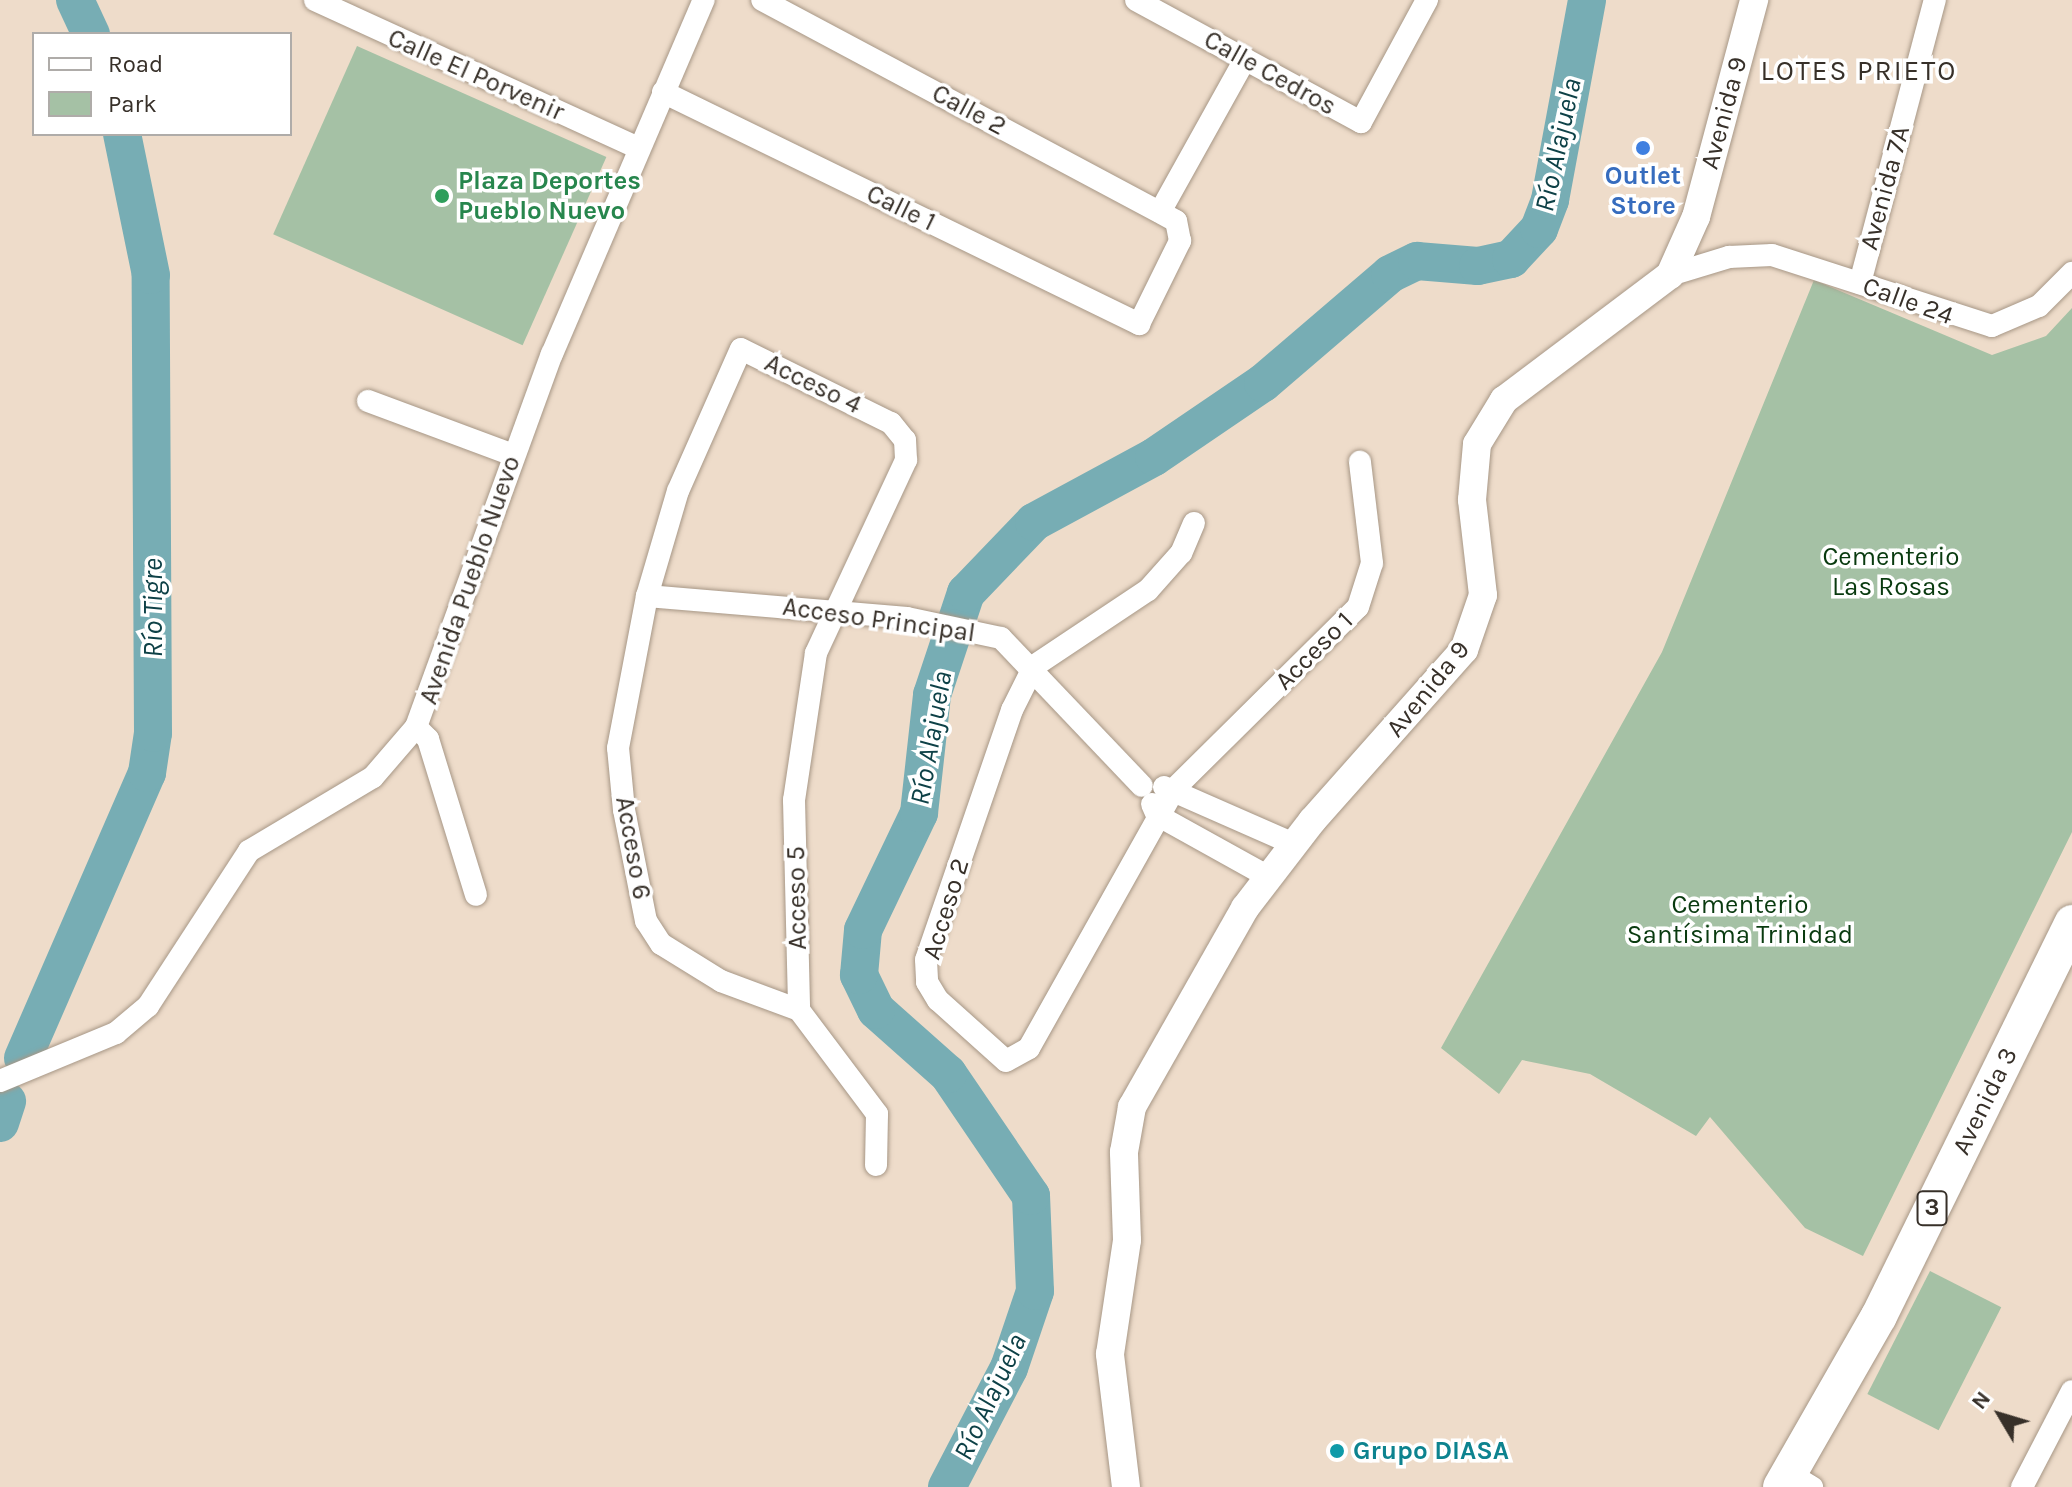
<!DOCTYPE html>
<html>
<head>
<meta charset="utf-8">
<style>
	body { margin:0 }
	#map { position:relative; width:2072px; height:1487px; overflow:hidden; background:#eedcca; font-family:Karla,sans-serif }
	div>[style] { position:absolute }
	.green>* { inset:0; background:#a5c1a5; transform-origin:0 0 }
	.river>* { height:38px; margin:-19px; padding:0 19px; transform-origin:19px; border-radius:19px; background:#77adb4 }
	.roads { filter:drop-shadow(0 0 2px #a79786) drop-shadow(0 0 2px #a79786) }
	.minor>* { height:22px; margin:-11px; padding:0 11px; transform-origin:11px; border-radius:11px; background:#fff }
	.tertiary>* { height:28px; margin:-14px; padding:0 14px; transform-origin:14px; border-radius:14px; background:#fff }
	.primary>* { height:36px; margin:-18px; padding:0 18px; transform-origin:18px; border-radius:18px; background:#fff }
	.dots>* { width:22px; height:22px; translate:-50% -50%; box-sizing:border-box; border:4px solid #fff; border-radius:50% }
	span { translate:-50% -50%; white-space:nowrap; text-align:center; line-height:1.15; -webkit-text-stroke:7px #fff; paint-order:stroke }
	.shield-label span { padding:2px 6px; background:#fff; border:2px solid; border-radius:6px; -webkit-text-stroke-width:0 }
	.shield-label { font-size:24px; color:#373029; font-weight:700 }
	.street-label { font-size:26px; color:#373029 }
	.shop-label { font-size:26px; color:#366cbe; font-weight:700 }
	.leisure-label { font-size:26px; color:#27864d; font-weight:700 }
	.left { translate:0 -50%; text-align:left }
	.park-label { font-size:26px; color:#093a0f }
	.culture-label { font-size:26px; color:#0d838f; font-weight:700 }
	.neighbourhood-label { font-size:28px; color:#373029; letter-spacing:2px }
	.water-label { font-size:28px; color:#0e4147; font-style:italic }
	.legend { position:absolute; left:32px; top:32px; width:260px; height:104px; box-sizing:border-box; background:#fff; border:2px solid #afaca9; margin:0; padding:10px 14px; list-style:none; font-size:24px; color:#373029 }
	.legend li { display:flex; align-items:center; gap:16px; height:40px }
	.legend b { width:40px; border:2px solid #afaca9 }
	.north { position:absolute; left:1960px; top:1375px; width:80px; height:80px; -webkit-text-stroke:6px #fff; paint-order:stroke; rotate:308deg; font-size:22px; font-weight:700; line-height:32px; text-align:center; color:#373029 }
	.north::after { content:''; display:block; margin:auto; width:28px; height:36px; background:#373029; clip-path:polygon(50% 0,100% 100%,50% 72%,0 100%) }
</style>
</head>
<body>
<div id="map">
	<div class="green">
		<div style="left:357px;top:46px;width:273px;height:206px;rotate:24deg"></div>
		<div style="clip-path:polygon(1814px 280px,1992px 355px,2046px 336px,2072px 308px,2072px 832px,1863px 1256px,1805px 1228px,1710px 1117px,1696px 1136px,1590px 1074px,1522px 1060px,1499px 1094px,1441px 1048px,1662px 652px)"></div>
		<div style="left:1930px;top:1271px;width:80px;height:138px;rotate:27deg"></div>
	</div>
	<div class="river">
		<div style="left:75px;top:0;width:38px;rotate:65deg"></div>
		<div style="left:23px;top:1058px;width:311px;rotate:-66.5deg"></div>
		<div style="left:147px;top:773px;width:40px;rotate:-81.5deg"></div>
		<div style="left:153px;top:733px;width:458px;rotate:-90.3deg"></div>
		<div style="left:151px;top:275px;width:144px;rotate:-101.6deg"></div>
		<div style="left:0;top:1123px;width:23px;rotate:-72deg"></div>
		<div style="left:947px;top:1487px;width:134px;rotate:-62.5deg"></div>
		<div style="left:1009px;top:1368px;width:81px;rotate:-71.3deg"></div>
		<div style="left:1035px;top:1291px;width:95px;rotate:-92.4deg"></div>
		<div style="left:1031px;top:1196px;width:148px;rotate:-124.2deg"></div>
		<div style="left:948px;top:1074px;width:96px;rotate:-138.4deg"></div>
		<div style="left:876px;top:1010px;width:39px;rotate:-116deg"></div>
		<div style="left:859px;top:975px;width:45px;rotate:-84.9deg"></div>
		<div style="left:863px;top:930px;width:130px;rotate:-64.4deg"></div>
		<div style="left:919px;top:813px;width:119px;rotate:-83.7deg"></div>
		<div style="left:932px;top:695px;width:108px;rotate:-71.6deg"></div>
		<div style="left:966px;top:593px;width:98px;rotate:-46.2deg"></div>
		<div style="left:1034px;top:522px;width:136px;rotate:-28.4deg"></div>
		<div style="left:1154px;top:457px;width:132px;rotate:-34.2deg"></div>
		<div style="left:1263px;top:383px;width:167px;rotate:-40.6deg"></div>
		<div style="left:1390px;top:274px;width:30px;rotate:-26deg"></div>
		<div style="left:1417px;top:261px;width:61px;rotate:4.7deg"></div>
		<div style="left:1478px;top:266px;width:34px;rotate:-12deg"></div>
		<div style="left:1511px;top:259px;width:41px;rotate:-47deg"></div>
		<div style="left:1539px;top:229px;width:31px;rotate:-69deg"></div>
		<div style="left:1550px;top:200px;width:203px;rotate:-79.5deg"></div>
	</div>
	<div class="roads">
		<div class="minor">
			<div style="left:315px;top:0;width:356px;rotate:24.6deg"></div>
			<div style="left:1136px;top:0;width:256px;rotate:28.5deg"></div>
			<div style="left:1361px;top:122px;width:139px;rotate:-61.6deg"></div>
			<div style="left:663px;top:92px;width:530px;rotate:25.98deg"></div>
			<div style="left:1139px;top:324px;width:93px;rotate:-63.7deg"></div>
			<div style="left:1180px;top:241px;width:20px;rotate:-101deg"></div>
			<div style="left:1176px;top:221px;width:469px;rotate:-151.9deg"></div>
			<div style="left:1160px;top:212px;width:175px;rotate:-60.9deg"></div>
			<div style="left:1670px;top:275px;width:62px;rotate:-17deg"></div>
			<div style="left:1729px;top:257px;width:43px;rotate:-2.7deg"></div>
			<div style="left:1772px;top:255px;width:231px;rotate:17.9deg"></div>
			<div style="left:1992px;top:326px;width:51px;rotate:-23.1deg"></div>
			<div style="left:2039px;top:306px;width:47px;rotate:-45deg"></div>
			<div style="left:1860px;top:283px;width:293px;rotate:-75.2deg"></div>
			<div style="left:368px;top:401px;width:155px;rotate:20.4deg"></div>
			<div style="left:1194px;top:523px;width:33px;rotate:113deg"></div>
			<div style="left:1181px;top:553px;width:50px;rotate:131.7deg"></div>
			<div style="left:1148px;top:590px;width:137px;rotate:146.3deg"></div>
			<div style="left:1034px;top:666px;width:49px;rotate:116.6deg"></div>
			<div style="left:1012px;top:710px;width:264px;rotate:109deg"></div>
			<div style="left:926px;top:960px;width:22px;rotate:87deg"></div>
			<div style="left:927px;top:982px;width:21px;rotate:59deg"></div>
			<div style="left:938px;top:1000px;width:91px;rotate:41.9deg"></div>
			<div style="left:1006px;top:1061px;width:26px;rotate:-29deg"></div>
			<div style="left:1029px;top:1048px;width:298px;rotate:-60.7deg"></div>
			<div style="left:1175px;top:788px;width:257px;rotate:-44.7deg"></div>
			<div style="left:1358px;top:607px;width:46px;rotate:-72.3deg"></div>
			<div style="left:1372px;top:563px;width:102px;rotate:-96.8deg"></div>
			<div style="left:647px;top:596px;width:261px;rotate:4.8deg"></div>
			<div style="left:907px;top:618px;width:96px;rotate:12deg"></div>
			<div style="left:1001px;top:638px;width:204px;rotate:46.4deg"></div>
			<div style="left:416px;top:727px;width:17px;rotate:45deg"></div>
			<div style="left:428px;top:739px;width:163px;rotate:72.9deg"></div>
			<div style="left:1164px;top:787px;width:142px;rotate:23.7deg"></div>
			<div style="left:1152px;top:804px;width:12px;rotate:66deg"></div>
			<div style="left:1157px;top:815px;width:128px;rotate:29deg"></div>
			<div style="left:799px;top:1010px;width:83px;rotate:-159.6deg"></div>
			<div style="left:721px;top:981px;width:70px;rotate:-148.3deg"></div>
			<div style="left:661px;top:944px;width:27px;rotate:-123deg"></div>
			<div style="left:646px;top:921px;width:113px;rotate:-101.2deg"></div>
			<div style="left:624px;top:810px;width:62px;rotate:-95.5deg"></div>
			<div style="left:618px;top:748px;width:155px;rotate:-79.2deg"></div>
			<div style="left:647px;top:596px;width:109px;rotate:-73.6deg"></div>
			<div style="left:678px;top:491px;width:155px;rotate:-66.1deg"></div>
			<div style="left:741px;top:349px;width:167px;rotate:26.3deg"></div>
			<div style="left:891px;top:423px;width:22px;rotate:51deg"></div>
			<div style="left:905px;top:440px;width:20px;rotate:87deg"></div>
			<div style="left:906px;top:460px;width:213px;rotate:115deg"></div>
			<div style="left:816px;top:653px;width:149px;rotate:98.5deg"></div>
			<div style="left:794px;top:800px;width:210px;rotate:88.6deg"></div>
			<div style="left:799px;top:1010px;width:130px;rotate:53.1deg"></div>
			<div style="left:877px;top:1114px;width:51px;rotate:91.1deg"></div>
			<div style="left:0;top:1081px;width:126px;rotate:-22.5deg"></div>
			<div style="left:116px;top:1033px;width:42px;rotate:-40.2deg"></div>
			<div style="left:148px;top:1006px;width:185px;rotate:-56.9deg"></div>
			<div style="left:249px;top:851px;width:144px;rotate:-30.8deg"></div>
			<div style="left:373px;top:777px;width:66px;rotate:-49.3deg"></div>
			<div style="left:416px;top:727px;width:397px;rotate:-70deg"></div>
			<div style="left:552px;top:354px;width:385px;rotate:-66.8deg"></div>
			<div style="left:1790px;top:1474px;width:26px;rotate:31deg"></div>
			<div style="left:2022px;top:1487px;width:108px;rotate:-62.5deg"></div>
		</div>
		<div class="tertiary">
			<div style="left:1126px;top:1487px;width:134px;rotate:-96.9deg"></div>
			<div style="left:1110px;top:1354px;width:115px;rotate:-81.5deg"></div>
			<div style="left:1127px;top:1240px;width:88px;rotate:-92deg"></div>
			<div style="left:1124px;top:1152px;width:46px;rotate:-79.9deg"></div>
			<div style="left:1132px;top:1107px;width:229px;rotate:-60.4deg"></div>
			<div style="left:1245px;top:908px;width:110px;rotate:-52.4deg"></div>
			<div style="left:1312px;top:821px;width:229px;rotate:-48.4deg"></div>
			<div style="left:1464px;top:650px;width:58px;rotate:-70.9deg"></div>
			<div style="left:1483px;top:595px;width:96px;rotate:-96.6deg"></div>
			<div style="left:1472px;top:500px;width:56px;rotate:-84.9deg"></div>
			<div style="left:1477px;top:444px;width:52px;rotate:-58.5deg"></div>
			<div style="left:1504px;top:400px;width:208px;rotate:-37deg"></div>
			<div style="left:1670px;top:275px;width:64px;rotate:-65.9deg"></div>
			<div style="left:1696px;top:217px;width:225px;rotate:-75deg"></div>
		</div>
		<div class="primary">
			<div style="left:1781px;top:1487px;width:197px;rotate:-60.2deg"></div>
			<div style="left:1879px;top:1316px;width:438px;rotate:-63.8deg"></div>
		</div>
	</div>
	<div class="dots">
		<div style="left:1643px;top:148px;background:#3f7fe0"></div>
		<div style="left:442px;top:196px;background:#2e9e5b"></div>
		<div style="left:1337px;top:1451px;background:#0f9aa8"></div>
	</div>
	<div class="shield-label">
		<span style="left:1932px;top:1208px">3</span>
	</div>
	<div class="street-label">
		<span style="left:1270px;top:73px;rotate:29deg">Calle Cedros</span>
		<span style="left:476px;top:75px;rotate:24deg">Calle El Porvenir</span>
		<span style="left:969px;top:110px;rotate:28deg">Calle 2</span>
		<span style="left:1724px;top:113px;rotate:-75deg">Avenida 9</span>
		<span style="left:1885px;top:188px;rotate:-75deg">Avenida 7A</span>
		<span style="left:901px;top:208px;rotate:26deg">Calle 1</span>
		<span style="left:1908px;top:301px;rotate:20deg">Calle 24</span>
		<span style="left:813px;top:384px;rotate:26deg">Acceso 4</span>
		<span style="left:470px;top:580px;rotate:-71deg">Avenida Pueblo Nuevo</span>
		<span style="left:879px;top:620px;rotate:8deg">Acceso Principal</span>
		<span style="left:1314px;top:651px;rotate:-45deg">Acceso 1</span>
		<span style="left:1428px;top:689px;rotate:-51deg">Avenida 9</span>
		<span style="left:633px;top:848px;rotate:80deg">Acceso 6</span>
		<span style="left:797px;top:898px;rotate:-91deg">Acceso 5</span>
		<span style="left:946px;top:909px;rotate:-73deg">Acceso 2</span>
		<span style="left:1985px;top:1101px;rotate:-64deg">Avenida 3</span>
	</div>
	<div class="shop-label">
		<span style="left:1643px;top:191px">Outlet<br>Store</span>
	</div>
	<div class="leisure-label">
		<span class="left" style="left:458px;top:196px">Plaza Deportes<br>Pueblo Nuevo</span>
	</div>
	<div class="park-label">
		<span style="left:1891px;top:572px">Cementerio<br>Las Rosas</span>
		<span style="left:1740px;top:920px">Cementerio<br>Santísima Trinidad</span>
	</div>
	<div class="culture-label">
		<span class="left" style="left:1353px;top:1451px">Grupo DIASA</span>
	</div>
	<div class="neighbourhood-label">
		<span style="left:1859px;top:71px">LOTES PRIETO</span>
	</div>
	<div class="water-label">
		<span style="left:1558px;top:145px;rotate:-78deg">Río Alajuela</span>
		<span style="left:153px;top:608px;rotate:-90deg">Río Tigre</span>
		<span style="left:931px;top:738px;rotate:-80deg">Río Alajuela</span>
		<span style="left:990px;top:1397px;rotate:-65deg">Río Alajuela</span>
	</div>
	<ul class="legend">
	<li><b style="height:10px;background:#fff"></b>Road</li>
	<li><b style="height:22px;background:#a5c1a5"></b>Park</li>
	</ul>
	<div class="north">N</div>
</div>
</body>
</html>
